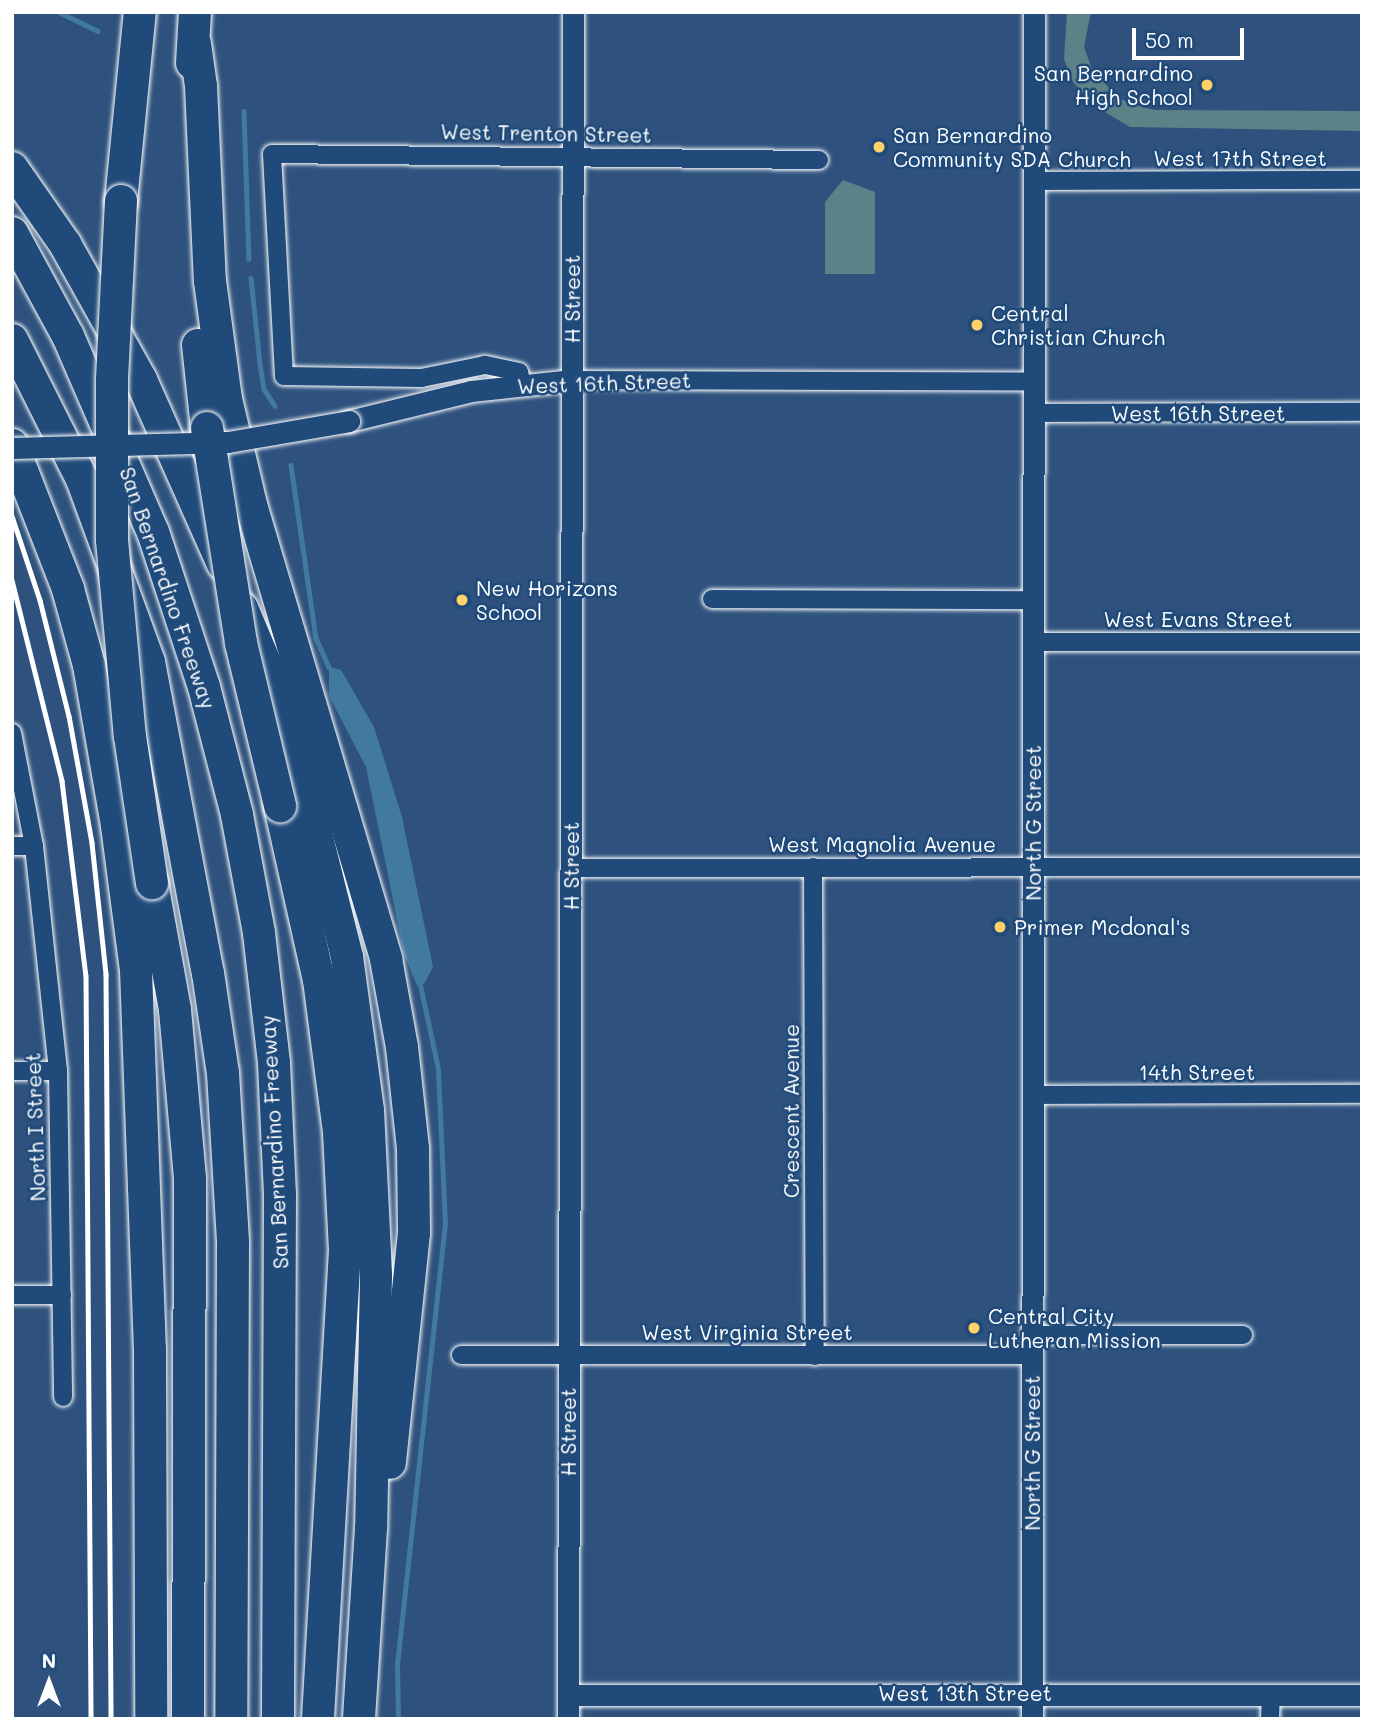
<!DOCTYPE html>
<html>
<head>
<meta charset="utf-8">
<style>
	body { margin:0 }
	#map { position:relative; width:1374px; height:1731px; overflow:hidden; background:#2e527d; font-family:Mali,sans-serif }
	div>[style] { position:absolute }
	.green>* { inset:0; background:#5c8186 }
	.water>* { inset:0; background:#42799f }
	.stream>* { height:4.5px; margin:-2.25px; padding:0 2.25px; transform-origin:2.25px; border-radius:2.25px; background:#42799f }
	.roads { filter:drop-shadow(0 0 2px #fff) drop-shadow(0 0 2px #fff) }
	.minor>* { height:18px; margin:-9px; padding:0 9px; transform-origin:9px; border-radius:9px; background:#1f4a7a }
	.tertiary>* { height:21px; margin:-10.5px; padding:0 10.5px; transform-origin:10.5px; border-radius:10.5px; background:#1f4a7a }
	.motorway>* { height:32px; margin:-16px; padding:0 16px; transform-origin:16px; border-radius:16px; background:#1f4a7a }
	.rail>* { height:4.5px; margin:-2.25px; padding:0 2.25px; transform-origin:2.25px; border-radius:2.25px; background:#fff }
	.bridges { filter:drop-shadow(0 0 2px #fff) drop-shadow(0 0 2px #fff) }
	.tertiary-bridge>* { height:21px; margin:-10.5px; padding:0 10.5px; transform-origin:10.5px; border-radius:10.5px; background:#1f4a7a }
	.motorway-bridge>* { height:32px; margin:-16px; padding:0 16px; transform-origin:16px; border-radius:16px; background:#1f4a7a }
	.dots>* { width:19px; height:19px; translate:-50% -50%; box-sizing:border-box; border:4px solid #1f4a7a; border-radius:50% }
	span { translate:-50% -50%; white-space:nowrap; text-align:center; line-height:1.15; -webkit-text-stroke:5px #1f4a7a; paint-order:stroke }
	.poi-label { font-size:21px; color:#fff }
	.right { translate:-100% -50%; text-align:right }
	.left { translate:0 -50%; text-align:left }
	.street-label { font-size:21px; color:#fff }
	.frame { position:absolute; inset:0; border:14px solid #fff; pointer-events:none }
	.north { position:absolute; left:14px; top:1647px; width:70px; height:70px; -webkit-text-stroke:5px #1f4a7a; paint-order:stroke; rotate:0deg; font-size:19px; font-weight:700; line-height:28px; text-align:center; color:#fff }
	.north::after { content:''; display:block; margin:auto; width:24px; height:32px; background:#fff; clip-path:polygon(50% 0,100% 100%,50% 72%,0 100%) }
	.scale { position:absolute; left:1132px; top:28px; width:112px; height:32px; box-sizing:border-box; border:4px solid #fff; border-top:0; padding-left:9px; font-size:21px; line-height:24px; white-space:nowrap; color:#fff; -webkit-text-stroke:5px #1f4a7a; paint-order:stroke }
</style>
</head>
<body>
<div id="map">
	<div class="green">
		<div style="clip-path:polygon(1067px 12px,1091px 12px,1084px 47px,1092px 69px,1118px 98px,1135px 105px,1155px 110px,1362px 111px,1362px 131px,1130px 127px,1093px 105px,1073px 82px,1064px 59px)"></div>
		<div style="clip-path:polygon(843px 180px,875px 192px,875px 274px,825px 274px,825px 202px)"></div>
	</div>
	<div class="water">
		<div style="clip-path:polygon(329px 667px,341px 670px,374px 727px,402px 817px,433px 967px,424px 984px,417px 986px,404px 954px,366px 767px,329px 696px)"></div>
	</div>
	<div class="stream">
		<div style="left:59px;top:12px;width:43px;rotate:26deg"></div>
		<div style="left:244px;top:111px;width:148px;rotate:88.1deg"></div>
		<div style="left:251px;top:278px;width:86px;rotate:84deg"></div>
		<div style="left:260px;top:364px;width:25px;rotate:81deg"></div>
		<div style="left:264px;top:389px;width:20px;rotate:57deg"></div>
		<div style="left:291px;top:465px;width:175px;rotate:81.8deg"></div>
		<div style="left:316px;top:638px;width:32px;rotate:66deg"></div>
		<div style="left:398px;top:1719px;width:54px;rotate:-91.1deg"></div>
		<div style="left:397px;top:1665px;width:443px;rotate:-83.8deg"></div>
		<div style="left:445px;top:1225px;width:156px;rotate:-92.6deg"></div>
		<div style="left:438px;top:1069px;width:86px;rotate:-102.1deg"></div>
	</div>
	<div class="roads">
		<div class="minor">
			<div style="left:1034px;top:181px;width:328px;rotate:-0.2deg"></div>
			<div style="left:572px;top:380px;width:462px;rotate:0.2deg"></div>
			<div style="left:522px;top:384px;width:12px;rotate:-104deg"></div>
			<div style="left:519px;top:372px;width:35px;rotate:-168deg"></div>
			<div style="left:485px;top:365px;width:65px;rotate:168.5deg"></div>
			<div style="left:421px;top:378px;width:137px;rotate:-179.2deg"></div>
			<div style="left:284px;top:376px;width:222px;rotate:-93.1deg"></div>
			<div style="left:272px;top:154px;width:547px;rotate:0.63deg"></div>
			<div style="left:1034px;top:413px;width:328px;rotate:-0.2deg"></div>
			<div style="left:712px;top:599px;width:322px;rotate:0.2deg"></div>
			<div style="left:1033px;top:642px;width:329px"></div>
			<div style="left:12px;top:733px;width:115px;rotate:79deg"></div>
			<div style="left:34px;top:846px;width:226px;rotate:83.9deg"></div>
			<div style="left:58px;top:1071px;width:326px;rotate:89.1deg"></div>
			<div style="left:12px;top:846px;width:22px"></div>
			<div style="left:813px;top:867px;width:489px;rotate:89.8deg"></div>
			<div style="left:571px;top:868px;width:791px;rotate:-0.07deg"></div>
			<div style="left:12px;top:1071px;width:46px"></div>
			<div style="left:1033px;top:1095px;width:329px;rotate:-0.2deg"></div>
			<div style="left:12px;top:1295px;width:50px"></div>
			<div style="left:1033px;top:1335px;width:210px"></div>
			<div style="left:461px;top:1355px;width:572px"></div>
			<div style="left:1270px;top:1719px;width:25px;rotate:-88deg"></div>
		</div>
		<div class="tertiary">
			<div style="left:349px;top:421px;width:126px;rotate:-13.8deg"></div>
			<div style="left:471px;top:391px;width:102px;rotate:-6.2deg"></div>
			<div style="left:568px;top:1695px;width:794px"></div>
			<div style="left:568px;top:1719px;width:1707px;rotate:-89.83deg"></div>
			<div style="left:1032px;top:1719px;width:1707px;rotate:-89.93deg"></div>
		</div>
		<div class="motorway">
			<div style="left:195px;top:44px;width:42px;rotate:81.9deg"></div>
			<div style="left:201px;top:86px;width:195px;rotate:87.4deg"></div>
			<div style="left:210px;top:281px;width:119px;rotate:82.3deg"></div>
			<div style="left:226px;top:399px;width:109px;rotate:76.7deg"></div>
			<div style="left:251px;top:505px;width:474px;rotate:73.4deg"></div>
			<div style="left:386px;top:959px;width:89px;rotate:79.7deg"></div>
			<div style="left:402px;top:1047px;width:102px;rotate:83.8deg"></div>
			<div style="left:413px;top:1148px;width:85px;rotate:89.3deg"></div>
			<div style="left:414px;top:1233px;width:231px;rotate:96deg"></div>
			<div style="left:192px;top:63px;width:51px;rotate:-86.6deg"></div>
			<div style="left:12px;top:168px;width:93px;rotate:55.1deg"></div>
			<div style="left:65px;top:244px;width:156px;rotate:60.8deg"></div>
			<div style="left:141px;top:380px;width:201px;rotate:66deg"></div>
			<div style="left:121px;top:201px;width:190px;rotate:-84.3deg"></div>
			<div style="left:12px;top:233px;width:117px;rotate:61.5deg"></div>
			<div style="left:68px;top:336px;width:214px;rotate:66.6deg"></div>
			<div style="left:153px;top:532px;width:163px;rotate:71.8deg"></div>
			<div style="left:204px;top:687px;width:132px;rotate:75.5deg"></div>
			<div style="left:237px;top:815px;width:120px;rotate:79.4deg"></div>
			<div style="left:259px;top:933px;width:131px;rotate:83.4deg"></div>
			<div style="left:274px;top:1063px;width:131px;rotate:87.4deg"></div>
			<div style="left:280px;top:1194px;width:525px;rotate:90.22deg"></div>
			<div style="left:12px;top:340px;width:156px;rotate:63.3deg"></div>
			<div style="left:82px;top:479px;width:195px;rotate:69.9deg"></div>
			<div style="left:149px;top:662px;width:317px;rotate:79.3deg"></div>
			<div style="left:208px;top:973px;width:101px;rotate:81.5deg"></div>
			<div style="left:223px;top:1073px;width:170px;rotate:86.6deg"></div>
			<div style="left:233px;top:1243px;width:476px;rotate:90.2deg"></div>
			<div style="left:198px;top:345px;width:83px;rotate:83.8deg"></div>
			<div style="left:12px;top:445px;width:155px;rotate:68.7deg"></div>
			<div style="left:68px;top:589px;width:79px;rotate:74.6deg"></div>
			<div style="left:89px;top:665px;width:163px;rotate:80.1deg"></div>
			<div style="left:117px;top:826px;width:145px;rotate:82.5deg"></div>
			<div style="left:136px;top:970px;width:379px;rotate:87.9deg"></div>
			<div style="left:150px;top:1349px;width:370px;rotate:89.8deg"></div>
			<div style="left:242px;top:608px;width:111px;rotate:67.1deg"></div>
			<div style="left:285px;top:710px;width:255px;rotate:75.9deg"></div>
			<div style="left:347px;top:957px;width:154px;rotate:82.2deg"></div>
			<div style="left:368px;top:1110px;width:165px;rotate:87.2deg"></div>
			<div style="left:376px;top:1275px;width:253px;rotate:91.1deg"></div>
			<div style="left:371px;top:1528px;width:191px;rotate:93.6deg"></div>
			<div style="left:280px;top:806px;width:178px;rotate:77.4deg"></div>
			<div style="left:319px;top:980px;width:153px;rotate:82.5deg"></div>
			<div style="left:339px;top:1132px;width:118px;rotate:87.1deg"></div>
			<div style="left:345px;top:1250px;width:470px;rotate:93.3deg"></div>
			<div style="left:152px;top:883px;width:129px;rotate:79.7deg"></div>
			<div style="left:175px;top:1010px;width:170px;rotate:84.9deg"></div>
			<div style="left:190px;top:1179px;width:540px;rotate:90.21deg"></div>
		</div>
	</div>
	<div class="rail">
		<div style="left:12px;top:516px;width:89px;rotate:71.6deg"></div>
		<div style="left:40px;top:600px;width:120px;rotate:76deg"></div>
		<div style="left:69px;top:716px;width:129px;rotate:79.7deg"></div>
		<div style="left:92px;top:843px;width:133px;rotate:83.9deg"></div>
		<div style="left:106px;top:975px;width:744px;rotate:89.61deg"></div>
		<div style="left:12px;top:580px;width:207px;rotate:76deg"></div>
		<div style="left:62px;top:781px;width:196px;rotate:83deg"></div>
		<div style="left:86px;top:976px;width:743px;rotate:89.61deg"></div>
	</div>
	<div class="bridges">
		<div class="tertiary-bridge">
			<div style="left:12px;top:448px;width:216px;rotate:-1.6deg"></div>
			<div style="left:228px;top:442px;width:123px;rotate:-9.8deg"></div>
		</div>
		<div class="motorway-bridge">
			<div style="left:121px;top:201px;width:179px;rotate:92.9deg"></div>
			<div style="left:112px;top:380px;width:160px;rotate:90deg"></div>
			<div style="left:112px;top:540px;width:197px;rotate:84.8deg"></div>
			<div style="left:130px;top:736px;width:149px;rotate:81.5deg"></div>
			<div style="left:207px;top:428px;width:218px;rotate:81deg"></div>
			<div style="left:241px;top:643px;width:168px;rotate:76.5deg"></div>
		</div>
	</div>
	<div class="dots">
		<div style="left:1207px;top:85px;background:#ffd166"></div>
		<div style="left:879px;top:147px;background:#ffd166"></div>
		<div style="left:977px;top:325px;background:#ffd166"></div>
		<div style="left:462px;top:600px;background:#ffd166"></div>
		<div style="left:1000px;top:927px;background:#ffd166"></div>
		<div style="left:974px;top:1328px;background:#ffd166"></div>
	</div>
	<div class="poi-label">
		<span class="right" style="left:1193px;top:85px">San Bernardino<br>High School</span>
		<span class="left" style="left:893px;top:147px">San Bernardino<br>Community SDA Church</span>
		<span class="left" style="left:991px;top:325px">Central<br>Christian Church</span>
		<span class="left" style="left:476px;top:600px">New Horizons<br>School</span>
		<span class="left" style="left:1014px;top:927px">Primer Mcdonal's</span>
		<span class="left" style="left:988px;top:1328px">Central City<br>Lutheran Mission</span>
	</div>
	<div class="street-label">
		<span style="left:546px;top:133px;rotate:1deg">West Trenton Street</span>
		<span style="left:1240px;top:158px">West 17th Street</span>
		<span style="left:572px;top:299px;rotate:-90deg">H Street</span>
		<span style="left:604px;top:383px;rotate:-2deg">West 16th Street</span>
		<span style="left:1198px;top:413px">West 16th Street</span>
		<span style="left:168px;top:588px;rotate:71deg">San Bernardino Freeway</span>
		<span style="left:1198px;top:619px">West Evans Street</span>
		<span style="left:1033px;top:823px;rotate:-90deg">North G Street</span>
		<span style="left:882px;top:844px">West Magnolia Avenue</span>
		<span style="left:571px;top:866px;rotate:-90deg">H Street</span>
		<span style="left:1197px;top:1072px">14th Street</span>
		<span style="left:791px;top:1111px;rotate:-90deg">Crescent Avenue</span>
		<span style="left:35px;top:1127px;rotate:-92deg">North I Street</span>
		<span style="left:274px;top:1142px;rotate:-93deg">San Bernardino Freeway</span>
		<span style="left:747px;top:1332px">West Virginia Street</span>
		<span style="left:568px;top:1432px;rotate:-90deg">H Street</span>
		<span style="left:1032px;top:1453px;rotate:-90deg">North G Street</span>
		<span style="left:965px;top:1693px">West 13th Street</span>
	</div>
	<div class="frame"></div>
	<div class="north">N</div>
	<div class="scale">50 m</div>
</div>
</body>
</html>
